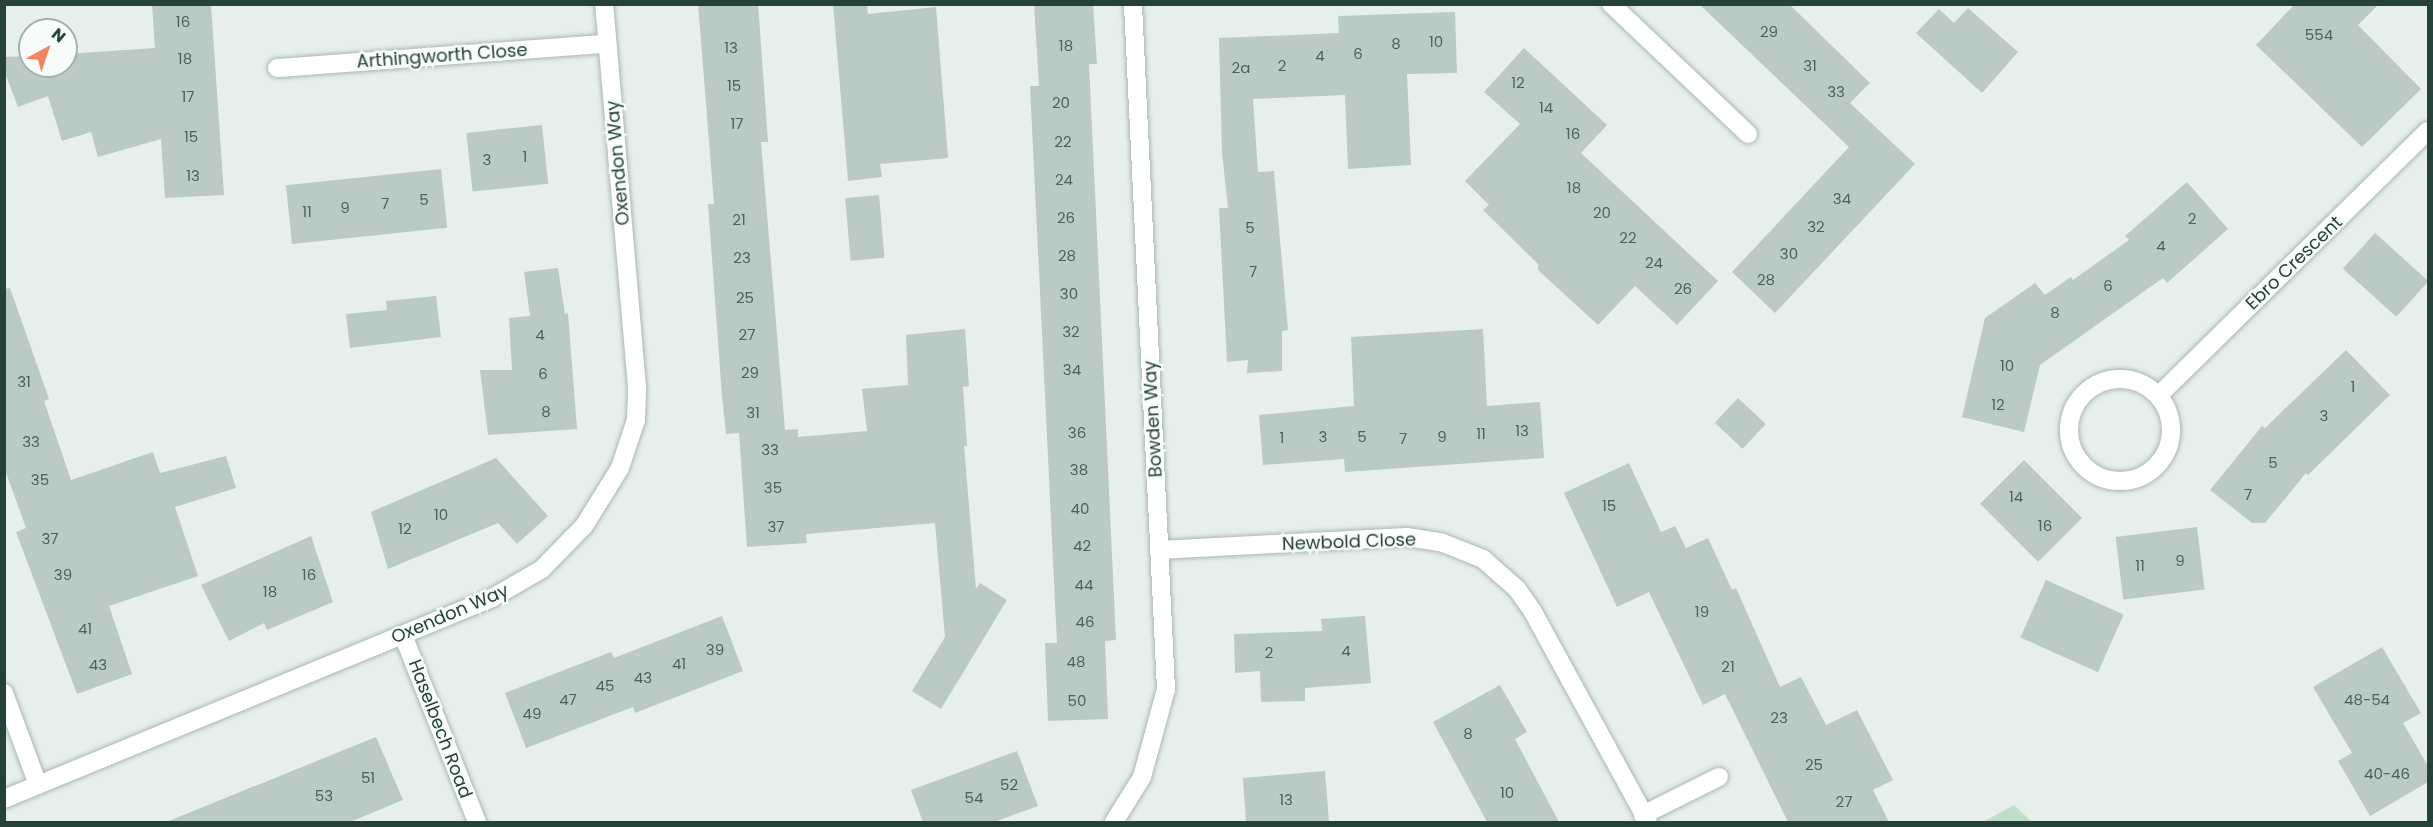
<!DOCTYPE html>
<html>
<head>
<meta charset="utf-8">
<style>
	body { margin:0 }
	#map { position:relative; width:2433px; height:827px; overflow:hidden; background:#e6efeb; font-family:Poppins,sans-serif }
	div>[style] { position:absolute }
	.green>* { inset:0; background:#bfe0c8 }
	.building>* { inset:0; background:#bbcac4; transform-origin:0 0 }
	.roads { filter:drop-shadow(0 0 2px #a8b8b2) drop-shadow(0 0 2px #a8b8b2) }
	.street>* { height:18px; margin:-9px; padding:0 9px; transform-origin:9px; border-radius:9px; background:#fff }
	.street>.ring { margin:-9px; padding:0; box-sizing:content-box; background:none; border:18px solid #fff; border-radius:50% }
	span { translate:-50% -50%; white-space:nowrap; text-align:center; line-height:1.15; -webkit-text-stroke:5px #f7fbf9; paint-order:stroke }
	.number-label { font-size:15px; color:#4a645c }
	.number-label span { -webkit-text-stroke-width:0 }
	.street-label { font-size:18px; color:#24423a }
	.frame { position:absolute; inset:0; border:6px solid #24423a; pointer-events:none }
	.north { position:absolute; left:18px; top:18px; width:60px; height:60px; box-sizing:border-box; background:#f7fbf9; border:2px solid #a3b1ad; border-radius:50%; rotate:40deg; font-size:16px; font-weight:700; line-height:24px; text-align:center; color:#24423a }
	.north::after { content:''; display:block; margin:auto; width:21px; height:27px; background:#f4845f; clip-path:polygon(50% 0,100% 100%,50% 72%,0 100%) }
</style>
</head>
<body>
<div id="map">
	<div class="green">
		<div style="clip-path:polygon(2014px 805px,2032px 822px,1983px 822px)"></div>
	</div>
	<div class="building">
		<div style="clip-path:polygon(152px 4px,211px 4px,224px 195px,165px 198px,161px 139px,98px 157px,91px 132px,62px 141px,48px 96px,18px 107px,4px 70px,4px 57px,30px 56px,30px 66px,66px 66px,66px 54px,155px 48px)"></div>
		<div style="clip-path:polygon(698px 4px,758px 4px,768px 142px,761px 142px,785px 430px,798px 429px,798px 437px,867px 431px,862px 389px,908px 385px,906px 335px,965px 329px,969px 386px,963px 387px,967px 446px,964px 446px,976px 589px,980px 583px,1007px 600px,941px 709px,912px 691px,945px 637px,935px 523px,806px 534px,807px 543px,747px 547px,739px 433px,726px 434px,722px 396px,708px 204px,714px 204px)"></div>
		<div style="clip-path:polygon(833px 4px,867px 4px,868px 14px,936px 7px,948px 158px,880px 164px,882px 177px,848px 181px)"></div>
		<div style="clip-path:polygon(1034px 4px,1093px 4px,1097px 64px,1089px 64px,1116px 640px,1105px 641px,1108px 719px,1048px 721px,1045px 643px,1057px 643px,1030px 86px,1039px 86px)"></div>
		<div style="clip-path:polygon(1699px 4px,1789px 4px,1870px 83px,1850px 103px,1915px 164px,1775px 313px,1732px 272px,1849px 147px)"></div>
		<div style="clip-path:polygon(2295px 4px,2379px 4px,2358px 25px,2421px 89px,2362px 147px,2256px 45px)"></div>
		<div style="clip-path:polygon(1968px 8px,2018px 52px,1982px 93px,1916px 33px,1939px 9px,1954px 23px)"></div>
		<div style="clip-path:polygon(1455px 12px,1457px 73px,1407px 74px,1411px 165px,1348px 169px,1345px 95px,1253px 99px,1258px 172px,1274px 171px,1288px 330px,1282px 331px,1282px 371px,1247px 373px,1248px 360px,1227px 362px,1219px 208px,1228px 208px,1222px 153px,1219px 38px,1339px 33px,1338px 16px)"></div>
		<div style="clip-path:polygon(1524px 48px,1607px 125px,1581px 153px,1718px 281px,1677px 325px,1635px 286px,1598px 325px,1538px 270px,1538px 264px,1483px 210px,1489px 205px,1465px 181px,1520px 124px,1484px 92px)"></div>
		<div style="left:542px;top:125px;width:59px;height:76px;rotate:84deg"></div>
		<div style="left:441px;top:169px;width:59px;height:156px;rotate:84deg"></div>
		<div style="clip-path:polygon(2187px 182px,2228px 229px,2167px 283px,2163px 278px,2040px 365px,2024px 432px,1962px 417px,1985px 318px,2035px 283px,2045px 295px,2071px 277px,2073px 280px,2129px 240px,2125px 236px)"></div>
		<div style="left:879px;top:195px;width:63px;height:34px;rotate:85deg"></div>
		<div style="left:2375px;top:233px;width:72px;height:48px;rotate:42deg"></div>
		<div style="clip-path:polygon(558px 268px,565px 314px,568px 313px,577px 429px,488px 435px,480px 370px,512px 370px,509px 318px,530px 316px,524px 272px)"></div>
		<div style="clip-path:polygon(10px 288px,49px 399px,44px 401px,71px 480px,153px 452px,160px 473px,226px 456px,236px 488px,175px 507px,198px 576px,109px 606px,132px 674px,77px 694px,16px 532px,26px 528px,4px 467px,4px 289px)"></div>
		<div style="clip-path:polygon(436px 296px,441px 337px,350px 348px,346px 314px,387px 310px,386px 301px)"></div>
		<div style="clip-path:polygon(1483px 329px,1487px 406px,1540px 402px,1544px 458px,1345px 472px,1344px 459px,1263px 465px,1259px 415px,1354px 406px,1351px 337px)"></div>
		<div style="clip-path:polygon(2346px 350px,2390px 395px,2308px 475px,2306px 473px,2265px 523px,2252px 523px,2210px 490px,2262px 426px,2265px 428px)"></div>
		<div style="left:1738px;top:398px;width:38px;height:34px;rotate:43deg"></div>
		<div style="clip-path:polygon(496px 458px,548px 516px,517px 544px,498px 523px,388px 569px,371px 512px)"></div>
		<div style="left:2024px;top:460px;width:82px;height:62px;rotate:45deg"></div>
		<div style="clip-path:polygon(1629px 463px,1661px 532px,1675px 526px,1686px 548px,1708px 538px,1732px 590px,1736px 588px,1780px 687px,1801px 677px,1826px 725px,1857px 710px,1893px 780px,1873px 790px,1889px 822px,1788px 822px,1725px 694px,1703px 705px,1649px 592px,1617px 607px,1564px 493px)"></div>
		<div style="left:2197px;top:527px;width:63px;height:82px;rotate:83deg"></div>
		<div style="clip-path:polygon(311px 536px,333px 602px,267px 630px,264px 623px,229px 641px,201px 585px)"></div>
		<div style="left:2046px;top:580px;width:85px;height:63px;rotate:24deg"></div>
		<div style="clip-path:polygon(722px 616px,743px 671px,635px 713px,633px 707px,526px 748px,505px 693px,611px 652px,614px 658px)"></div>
		<div style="clip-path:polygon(1365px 616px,1371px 683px,1305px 688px,1305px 701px,1261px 702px,1260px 671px,1235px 673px,1234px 634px,1322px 631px,1321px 619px)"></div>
		<div style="clip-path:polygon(2382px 647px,2421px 713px,2403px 723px,2428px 766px,2428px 782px,2370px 816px,2338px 761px,2352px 753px,2313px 687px)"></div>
		<div style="clip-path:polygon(1500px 685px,1527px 732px,1515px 739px,1559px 822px,1487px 822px,1433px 722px)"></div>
		<div style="clip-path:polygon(376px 737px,403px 800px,350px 822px,166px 822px)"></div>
		<div style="clip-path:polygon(1017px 751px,1038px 806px,994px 822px,923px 822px,911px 790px)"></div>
		<div style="clip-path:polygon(1325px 771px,1329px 822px,1246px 822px,1243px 778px)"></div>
	</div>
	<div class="roads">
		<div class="street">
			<div style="left:1611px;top:4px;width:189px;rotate:43.5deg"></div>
			<div style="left:277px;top:68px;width:331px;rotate:-4.2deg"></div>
			<div class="ring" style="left:2069px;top:379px;width:84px;height:84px"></div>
			<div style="left:2159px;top:395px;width:377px;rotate:-44.5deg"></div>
			<div style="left:1159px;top:550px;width:248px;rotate:-3deg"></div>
			<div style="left:1407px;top:537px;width:36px;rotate:9deg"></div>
			<div style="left:1443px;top:543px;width:43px;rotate:21.8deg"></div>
			<div style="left:1483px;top:559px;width:45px;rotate:41.4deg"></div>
			<div style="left:1517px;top:589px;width:28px;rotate:55deg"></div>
			<div style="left:1533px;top:612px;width:239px;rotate:61.3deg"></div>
			<div style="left:403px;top:635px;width:201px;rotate:68.4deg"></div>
			<div style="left:4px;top:693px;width:98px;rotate:69.7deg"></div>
			<div style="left:4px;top:799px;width:528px;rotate:-22.39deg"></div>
			<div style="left:492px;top:598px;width:58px;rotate:-30.1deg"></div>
			<div style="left:542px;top:569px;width:60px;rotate:-45.7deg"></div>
			<div style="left:584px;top:526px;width:68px;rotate:-58.2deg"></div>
			<div style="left:620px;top:468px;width:51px;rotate:-71.6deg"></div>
			<div style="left:636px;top:420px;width:33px;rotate:-88deg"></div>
			<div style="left:637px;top:387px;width:384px;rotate:-94.9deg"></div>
			<div style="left:1643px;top:815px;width:85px;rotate:-26.6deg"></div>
			<div style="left:1114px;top:822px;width:53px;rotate:-58.1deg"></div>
			<div style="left:1142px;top:777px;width:91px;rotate:-74.7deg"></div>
			<div style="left:1166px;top:689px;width:686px;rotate:-92.76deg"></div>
		</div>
	</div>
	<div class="number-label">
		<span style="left:183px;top:22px">16</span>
		<span style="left:1769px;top:32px">29</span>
		<span style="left:2319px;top:35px">554</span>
		<span style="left:1436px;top:42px">10</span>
		<span style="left:1396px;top:44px">8</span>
		<span style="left:1066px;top:46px">18</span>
		<span style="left:731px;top:48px">13</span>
		<span style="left:1358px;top:54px">6</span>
		<span style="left:1320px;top:56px">4</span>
		<span style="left:185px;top:59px">18</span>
		<span style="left:1282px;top:66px">2</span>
		<span style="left:1810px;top:66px">31</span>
		<span style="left:1241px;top:68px">2a</span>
		<span style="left:1518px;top:83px">12</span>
		<span style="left:734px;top:86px">15</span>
		<span style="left:1836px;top:92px">33</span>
		<span style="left:188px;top:97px">17</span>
		<span style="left:1061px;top:103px">20</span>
		<span style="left:1546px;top:108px">14</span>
		<span style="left:737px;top:124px">17</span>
		<span style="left:1573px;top:134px">16</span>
		<span style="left:191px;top:137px">15</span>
		<span style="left:1063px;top:142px">22</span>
		<span style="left:525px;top:157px">1</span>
		<span style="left:487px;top:160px">3</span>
		<span style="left:193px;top:176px">13</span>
		<span style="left:1064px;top:180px">24</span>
		<span style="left:1574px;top:188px">18</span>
		<span style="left:1842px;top:199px">34</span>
		<span style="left:424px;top:200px">5</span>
		<span style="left:385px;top:204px">7</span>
		<span style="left:345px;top:208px">9</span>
		<span style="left:307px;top:212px">11</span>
		<span style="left:1602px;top:213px">20</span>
		<span style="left:1066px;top:218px">26</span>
		<span style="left:2192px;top:219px">2</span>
		<span style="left:739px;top:220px">21</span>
		<span style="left:1816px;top:227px">32</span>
		<span style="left:1250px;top:228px">5</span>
		<span style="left:1628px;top:238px">22</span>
		<span style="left:2161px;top:246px">4</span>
		<span style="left:1789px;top:254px">30</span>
		<span style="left:1067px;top:256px">28</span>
		<span style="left:742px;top:258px">23</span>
		<span style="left:1654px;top:263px">24</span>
		<span style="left:1253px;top:272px">7</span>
		<span style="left:1766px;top:280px">28</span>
		<span style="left:2108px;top:286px">6</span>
		<span style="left:1683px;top:289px">26</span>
		<span style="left:1069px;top:294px">30</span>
		<span style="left:745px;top:298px">25</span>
		<span style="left:2055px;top:313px">8</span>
		<span style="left:1071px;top:332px">32</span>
		<span style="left:540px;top:335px">4</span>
		<span style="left:747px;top:335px">27</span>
		<span style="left:2007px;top:366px">10</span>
		<span style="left:1072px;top:370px">34</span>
		<span style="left:750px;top:373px">29</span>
		<span style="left:543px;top:374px">6</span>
		<span style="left:24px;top:382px">31</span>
		<span style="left:2353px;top:387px">1</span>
		<span style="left:1998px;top:405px">12</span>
		<span style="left:546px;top:412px">8</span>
		<span style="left:753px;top:413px">31</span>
		<span style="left:2324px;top:416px">3</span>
		<span style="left:1522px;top:431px">13</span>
		<span style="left:1077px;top:433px">36</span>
		<span style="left:1481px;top:434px">11</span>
		<span style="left:1323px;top:437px">3</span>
		<span style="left:1362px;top:437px">5</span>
		<span style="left:1442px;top:437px">9</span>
		<span style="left:1282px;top:438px">1</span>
		<span style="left:1403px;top:439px">7</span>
		<span style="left:31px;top:442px">33</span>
		<span style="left:770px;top:450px">33</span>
		<span style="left:2273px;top:463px">5</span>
		<span style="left:1079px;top:470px">38</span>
		<span style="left:40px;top:480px">35</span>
		<span style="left:773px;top:488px">35</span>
		<span style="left:2248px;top:495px">7</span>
		<span style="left:2016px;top:497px">14</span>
		<span style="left:1609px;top:506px">15</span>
		<span style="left:1080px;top:509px">40</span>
		<span style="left:441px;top:515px">10</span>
		<span style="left:2045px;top:526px">16</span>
		<span style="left:776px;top:527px">37</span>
		<span style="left:405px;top:529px">12</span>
		<span style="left:50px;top:539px">37</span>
		<span style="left:1082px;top:546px">42</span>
		<span style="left:2180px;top:561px">9</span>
		<span style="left:2140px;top:566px">11</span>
		<span style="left:63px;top:575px">39</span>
		<span style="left:309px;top:575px">16</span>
		<span style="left:1084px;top:585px">44</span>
		<span style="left:270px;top:592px">18</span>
		<span style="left:1702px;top:612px">19</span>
		<span style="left:1085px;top:622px">46</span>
		<span style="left:85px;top:629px">41</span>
		<span style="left:715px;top:650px">39</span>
		<span style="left:1346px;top:651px">4</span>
		<span style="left:1269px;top:653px">2</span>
		<span style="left:1076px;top:662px">48</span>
		<span style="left:679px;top:664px">41</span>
		<span style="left:98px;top:665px">43</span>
		<span style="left:1728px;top:667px">21</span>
		<span style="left:643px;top:678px">43</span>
		<span style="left:605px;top:686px">45</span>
		<span style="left:568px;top:700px">47</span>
		<span style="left:2367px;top:700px">48-54</span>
		<span style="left:1077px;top:701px">50</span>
		<span style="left:532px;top:714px">49</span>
		<span style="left:1779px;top:718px">23</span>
		<span style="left:1468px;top:734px">8</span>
		<span style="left:1814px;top:765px">25</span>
		<span style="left:2387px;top:774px">40-46</span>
		<span style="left:368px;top:778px">51</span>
		<span style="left:1009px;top:785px">52</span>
		<span style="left:1507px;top:793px">10</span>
		<span style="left:324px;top:796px">53</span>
		<span style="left:974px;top:798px">54</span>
		<span style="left:1286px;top:800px">13</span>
		<span style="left:1844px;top:802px">27</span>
	</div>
	<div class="street-label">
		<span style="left:442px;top:56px;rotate:-4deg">Arthingworth Close</span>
		<span style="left:618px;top:163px;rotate:-95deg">Oxendon Way</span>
		<span style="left:2294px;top:263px;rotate:-44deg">Ebro Crescent</span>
		<span style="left:1153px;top:419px;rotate:-93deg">Bowden Way</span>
		<span style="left:1349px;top:542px;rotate:-2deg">Newbold Close</span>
		<span style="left:450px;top:614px;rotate:-23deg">Oxendon Way</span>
		<span style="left:440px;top:729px;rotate:69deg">Haselbech Road</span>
	</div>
	<div class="frame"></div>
	<div class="north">N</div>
</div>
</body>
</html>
